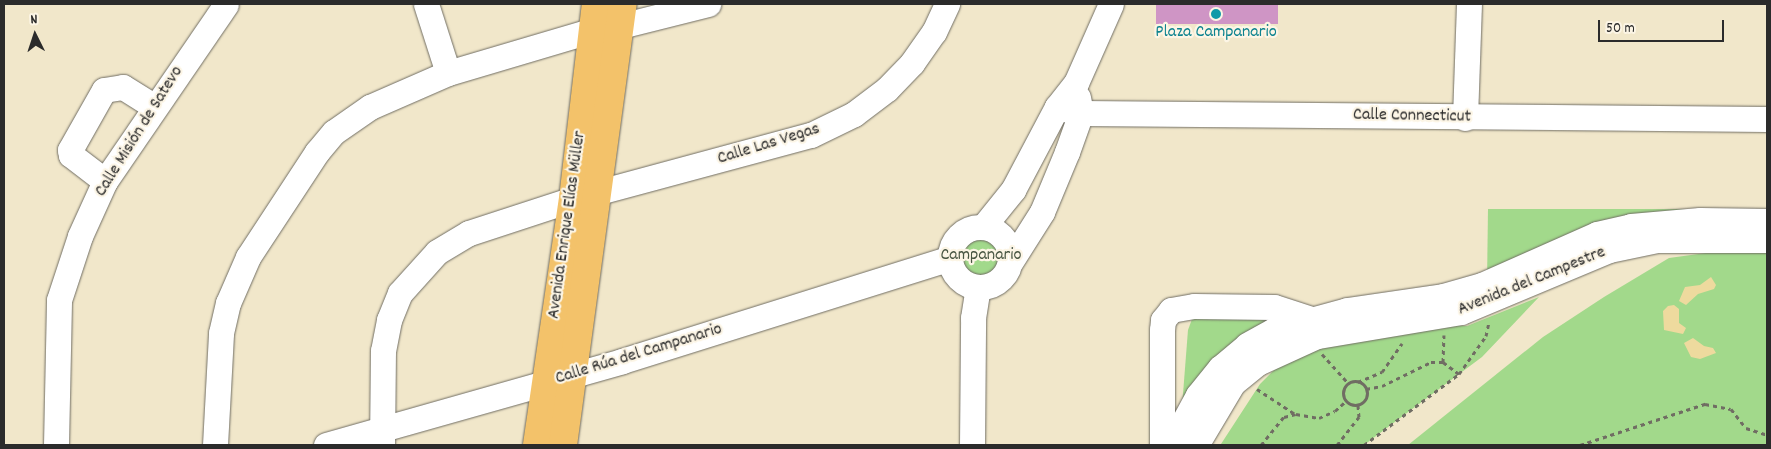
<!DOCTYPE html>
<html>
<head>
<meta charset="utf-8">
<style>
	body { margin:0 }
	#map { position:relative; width:1771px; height:449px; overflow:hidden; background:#f1e7ca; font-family:Dekko,sans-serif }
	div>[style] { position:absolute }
	.green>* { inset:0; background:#a2d98b }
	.round { border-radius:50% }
	.sand>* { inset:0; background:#eeda9e }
	.building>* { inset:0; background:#cf95c5; transform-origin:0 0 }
	.path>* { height:3px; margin-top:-1.5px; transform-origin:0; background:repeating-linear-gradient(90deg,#706d63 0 4px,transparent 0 8px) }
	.path>.ring { margin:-1.5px; padding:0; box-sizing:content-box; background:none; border:3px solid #706d63; border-radius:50% }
	.roads { filter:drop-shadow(0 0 1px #706d63) drop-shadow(0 0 1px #706d63) }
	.minor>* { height:25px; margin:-12.5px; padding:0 12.5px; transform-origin:12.5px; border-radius:12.5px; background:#fff }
	.minor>.ring { margin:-12.5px; padding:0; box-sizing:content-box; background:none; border:25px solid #fff; border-radius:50% }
	.major>* { height:28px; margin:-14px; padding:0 14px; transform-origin:14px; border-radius:14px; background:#f3c26a }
	.dots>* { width:14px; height:14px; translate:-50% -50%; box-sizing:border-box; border:2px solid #fcf5e5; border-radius:50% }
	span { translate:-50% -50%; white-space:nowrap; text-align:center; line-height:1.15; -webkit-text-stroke:4.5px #fcf5e5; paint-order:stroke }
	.culture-label { font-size:18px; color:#0d838f }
	.street-label { font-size:18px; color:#2b2b2b }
	.park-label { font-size:18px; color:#495643 }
	.frame { position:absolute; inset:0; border:5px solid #2b2b2b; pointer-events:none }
	.north { position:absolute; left:10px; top:10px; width:50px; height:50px; -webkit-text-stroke:4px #fcf5e5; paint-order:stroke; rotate:356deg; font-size:14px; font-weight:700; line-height:20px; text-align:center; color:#2b2b2b }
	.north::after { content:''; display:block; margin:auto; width:18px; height:22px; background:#2b2b2b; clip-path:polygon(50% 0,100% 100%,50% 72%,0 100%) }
	.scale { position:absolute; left:1598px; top:20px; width:126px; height:22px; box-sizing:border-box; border:2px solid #2b2b2b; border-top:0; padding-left:6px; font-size:15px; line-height:18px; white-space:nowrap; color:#2b2b2b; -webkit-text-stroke:4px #fcf5e5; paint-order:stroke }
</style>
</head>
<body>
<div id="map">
	<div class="green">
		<div style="clip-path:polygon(1488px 209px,1695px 209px,1487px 284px)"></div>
		<div class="round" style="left:962px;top:237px;width:38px;height:38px"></div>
		<div style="clip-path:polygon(1713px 252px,1767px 253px,1767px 445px,1408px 445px,1543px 337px,1604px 297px,1669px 258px)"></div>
		<div style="clip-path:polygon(1539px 297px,1482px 357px,1364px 445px,1221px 444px,1260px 384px,1276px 368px,1320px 347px,1453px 325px,1467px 326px)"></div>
		<div style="clip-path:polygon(1325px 310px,1179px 445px,1188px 330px,1195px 311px)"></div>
	</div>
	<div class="sand">
		<div style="clip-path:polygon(1711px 277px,1716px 285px,1714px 289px,1698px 294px,1686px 305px,1679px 301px,1685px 287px,1700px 285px)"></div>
		<div style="clip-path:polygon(1674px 305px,1679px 309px,1679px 323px,1686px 328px,1683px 334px,1664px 330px,1663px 311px,1668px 306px)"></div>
		<div style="clip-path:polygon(1693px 338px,1704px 346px,1713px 348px,1716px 353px,1700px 359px,1691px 357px,1684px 343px)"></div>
	</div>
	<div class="building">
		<div style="left:1156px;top:4px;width:122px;height:20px"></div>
	</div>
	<div class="path">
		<div style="left:1322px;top:354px;width:39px;rotate:48deg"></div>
		<div style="left:1443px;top:362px;width:27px;rotate:-88deg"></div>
		<div class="ring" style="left:1343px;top:381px;width:21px;height:21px"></div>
		<div style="left:1358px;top:382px;width:26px;rotate:-23deg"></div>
		<div style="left:1382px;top:372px;width:35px;rotate:-55deg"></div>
		<div style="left:1257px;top:389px;width:45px;rotate:33.3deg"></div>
		<div style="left:1366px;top:389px;width:16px;rotate:-11deg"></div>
		<div style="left:1382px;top:386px;width:55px;rotate:-26.1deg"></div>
		<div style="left:1431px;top:362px;width:12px"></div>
		<div style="left:1443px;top:362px;width:20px;rotate:37deg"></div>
		<div style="left:1261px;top:445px;width:36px;rotate:-51deg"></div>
		<div style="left:1284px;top:417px;width:12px;rotate:-14deg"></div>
		<div style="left:1296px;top:414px;width:23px;rotate:10deg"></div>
		<div style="left:1319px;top:418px;width:17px;rotate:-24deg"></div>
		<div style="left:1335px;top:411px;width:15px;rotate:-42deg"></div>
		<div style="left:1337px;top:445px;width:36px;rotate:-52deg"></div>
		<div style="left:1359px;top:417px;width:12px;rotate:-95deg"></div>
		<div style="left:1364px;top:445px;width:119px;rotate:-36.8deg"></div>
		<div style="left:1459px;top:374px;width:47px;rotate:-54.6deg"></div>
		<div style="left:1486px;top:336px;width:14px;rotate:-78deg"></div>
		<div style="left:1580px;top:445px;width:132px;rotate:-18.2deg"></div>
		<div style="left:1705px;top:404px;width:26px;rotate:11deg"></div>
		<div style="left:1731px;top:409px;width:24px;rotate:52deg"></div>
		<div style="left:1746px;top:428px;width:22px;rotate:18deg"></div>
	</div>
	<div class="roads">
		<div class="minor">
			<div style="left:426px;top:4px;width:72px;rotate:72.3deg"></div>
			<div style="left:620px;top:26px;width:91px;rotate:-14deg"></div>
			<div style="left:1057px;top:107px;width:25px;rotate:14deg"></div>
			<div style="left:1081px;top:113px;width:686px;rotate:0.5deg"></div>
			<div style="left:1465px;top:118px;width:114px;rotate:-88deg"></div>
			<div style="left:105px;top:181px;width:43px;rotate:-142.6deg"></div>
			<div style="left:71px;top:155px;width:5px;rotate:-101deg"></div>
			<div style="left:70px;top:150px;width:69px;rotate:-60.5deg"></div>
			<div style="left:104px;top:90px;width:19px;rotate:-9deg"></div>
			<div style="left:123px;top:87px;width:36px;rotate:32deg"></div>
			<div class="ring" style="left:950px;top:227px;width:35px;height:35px"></div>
			<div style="left:983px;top:227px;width:48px;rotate:-51deg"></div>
			<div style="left:1013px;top:190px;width:94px;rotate:-62.1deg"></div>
			<div style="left:1057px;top:107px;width:31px;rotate:-52deg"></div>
			<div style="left:1076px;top:83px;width:86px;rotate:-66.1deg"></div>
			<div style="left:1011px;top:261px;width:58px;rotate:-57.7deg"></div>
			<div style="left:1042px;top:212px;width:65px;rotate:-67.4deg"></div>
			<div style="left:1067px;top:152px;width:41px;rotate:-70.3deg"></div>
			<div style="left:1081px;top:113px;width:16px;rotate:-101deg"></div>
			<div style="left:56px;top:445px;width:145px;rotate:-88.8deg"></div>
			<div style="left:59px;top:300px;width:67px;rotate:-71.8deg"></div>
			<div style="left:80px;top:236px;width:60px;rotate:-65.6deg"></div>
			<div style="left:105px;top:181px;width:214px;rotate:-55.6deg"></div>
			<div style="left:215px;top:445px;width:112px;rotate:-86.9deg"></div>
			<div style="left:221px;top:333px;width:31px;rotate:-77deg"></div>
			<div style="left:228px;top:303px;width:50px;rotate:-66.5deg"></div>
			<div style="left:248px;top:257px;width:126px;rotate:-56.7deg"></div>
			<div style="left:317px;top:152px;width:26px;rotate:-50deg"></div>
			<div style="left:334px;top:132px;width:44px;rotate:-34.8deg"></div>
			<div style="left:370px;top:107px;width:85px;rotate:-23.6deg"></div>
			<div style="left:448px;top:73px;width:151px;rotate:-16.5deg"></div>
			<div style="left:326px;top:445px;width:308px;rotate:-15.8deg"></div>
			<div style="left:622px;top:361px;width:344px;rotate:-17.4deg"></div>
			<div style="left:382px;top:445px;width:94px;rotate:-89.4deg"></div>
			<div style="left:383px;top:351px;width:32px;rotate:-79deg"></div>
			<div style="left:389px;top:320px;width:29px;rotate:-68deg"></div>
			<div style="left:400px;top:293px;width:55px;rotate:-47.9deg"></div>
			<div style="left:437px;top:252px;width:37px;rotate:-31deg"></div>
			<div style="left:469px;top:233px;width:109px;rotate:-18.1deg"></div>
			<div style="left:573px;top:199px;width:246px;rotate:-15.1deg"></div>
			<div style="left:811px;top:135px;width:48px;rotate:-26deg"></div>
			<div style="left:854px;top:114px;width:41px;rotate:-37.1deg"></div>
			<div style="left:887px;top:89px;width:36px;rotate:-46deg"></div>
			<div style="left:912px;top:63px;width:38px;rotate:-55deg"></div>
			<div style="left:934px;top:32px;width:31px;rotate:-65deg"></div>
			<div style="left:972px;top:445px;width:127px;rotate:-89.5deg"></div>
			<div style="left:973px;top:318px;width:30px;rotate:-81deg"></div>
			<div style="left:1162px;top:445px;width:115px;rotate:-90deg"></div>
			<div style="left:1162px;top:330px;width:10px;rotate:-84deg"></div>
			<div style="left:1163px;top:320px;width:13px;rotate:-51deg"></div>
			<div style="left:1171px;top:310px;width:23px;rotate:-10deg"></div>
			<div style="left:1194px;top:306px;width:80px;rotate:0.7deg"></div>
			<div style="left:1274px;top:307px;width:38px;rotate:18deg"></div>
			<div style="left:1171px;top:445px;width:57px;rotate:-61.6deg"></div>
			<div style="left:1198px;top:395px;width:35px;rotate:-51deg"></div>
			<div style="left:1220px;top:368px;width:35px;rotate:-40deg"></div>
			<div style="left:1247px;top:345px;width:31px;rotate:-29deg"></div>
			<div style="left:1274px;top:330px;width:76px;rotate:-15.3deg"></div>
			<div style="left:1347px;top:310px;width:97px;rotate:-8.3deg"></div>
			<div style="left:1443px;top:296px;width:41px;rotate:-15.8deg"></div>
			<div style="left:1482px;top:285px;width:126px;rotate:-23.9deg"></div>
			<div style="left:1597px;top:234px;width:35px;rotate:-13deg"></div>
			<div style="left:1631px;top:226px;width:69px;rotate:-5deg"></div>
			<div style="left:1700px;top:220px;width:67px;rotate:0.9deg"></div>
			<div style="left:1196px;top:445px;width:72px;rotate:-59.2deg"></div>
			<div style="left:1233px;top:383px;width:32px;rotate:-39deg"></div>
			<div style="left:1258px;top:363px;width:65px;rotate:-24.6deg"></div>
			<div style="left:1317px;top:336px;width:146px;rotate:-9.5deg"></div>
			<div style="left:1461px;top:312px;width:160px;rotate:-22.7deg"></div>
			<div style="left:1609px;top:250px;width:49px;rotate:-11.8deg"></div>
			<div style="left:1657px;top:240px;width:110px"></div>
		</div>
		<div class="major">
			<div style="left:537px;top:445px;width:249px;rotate:-81.7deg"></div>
			<div style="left:573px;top:199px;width:196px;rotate:-83.3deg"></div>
			<div style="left:563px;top:445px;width:445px;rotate:-82.3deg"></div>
		</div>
	</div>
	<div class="dots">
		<div style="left:1216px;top:14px;background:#0f9aa8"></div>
	</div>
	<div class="culture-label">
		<span style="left:1216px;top:33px">Plaza Campanario</span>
	</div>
	<div class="street-label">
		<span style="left:1412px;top:117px;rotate:1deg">Calle Connecticut</span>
		<span style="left:140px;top:132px;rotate:-58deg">Calle Misión de Satevo</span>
		<span style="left:769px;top:145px;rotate:-17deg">Calle Las Vegas</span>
		<span style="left:568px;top:225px;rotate:-82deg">Avenida Enrique Elías Müller</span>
		<span style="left:1532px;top:282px;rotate:-22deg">Avenida del Campestre</span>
		<span style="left:639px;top:355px;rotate:-17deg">Calle Rúa del Campanario</span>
	</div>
	<div class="park-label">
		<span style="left:981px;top:256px">Campanario</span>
	</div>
	<div class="frame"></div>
	<div class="north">N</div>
	<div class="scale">50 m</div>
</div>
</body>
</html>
